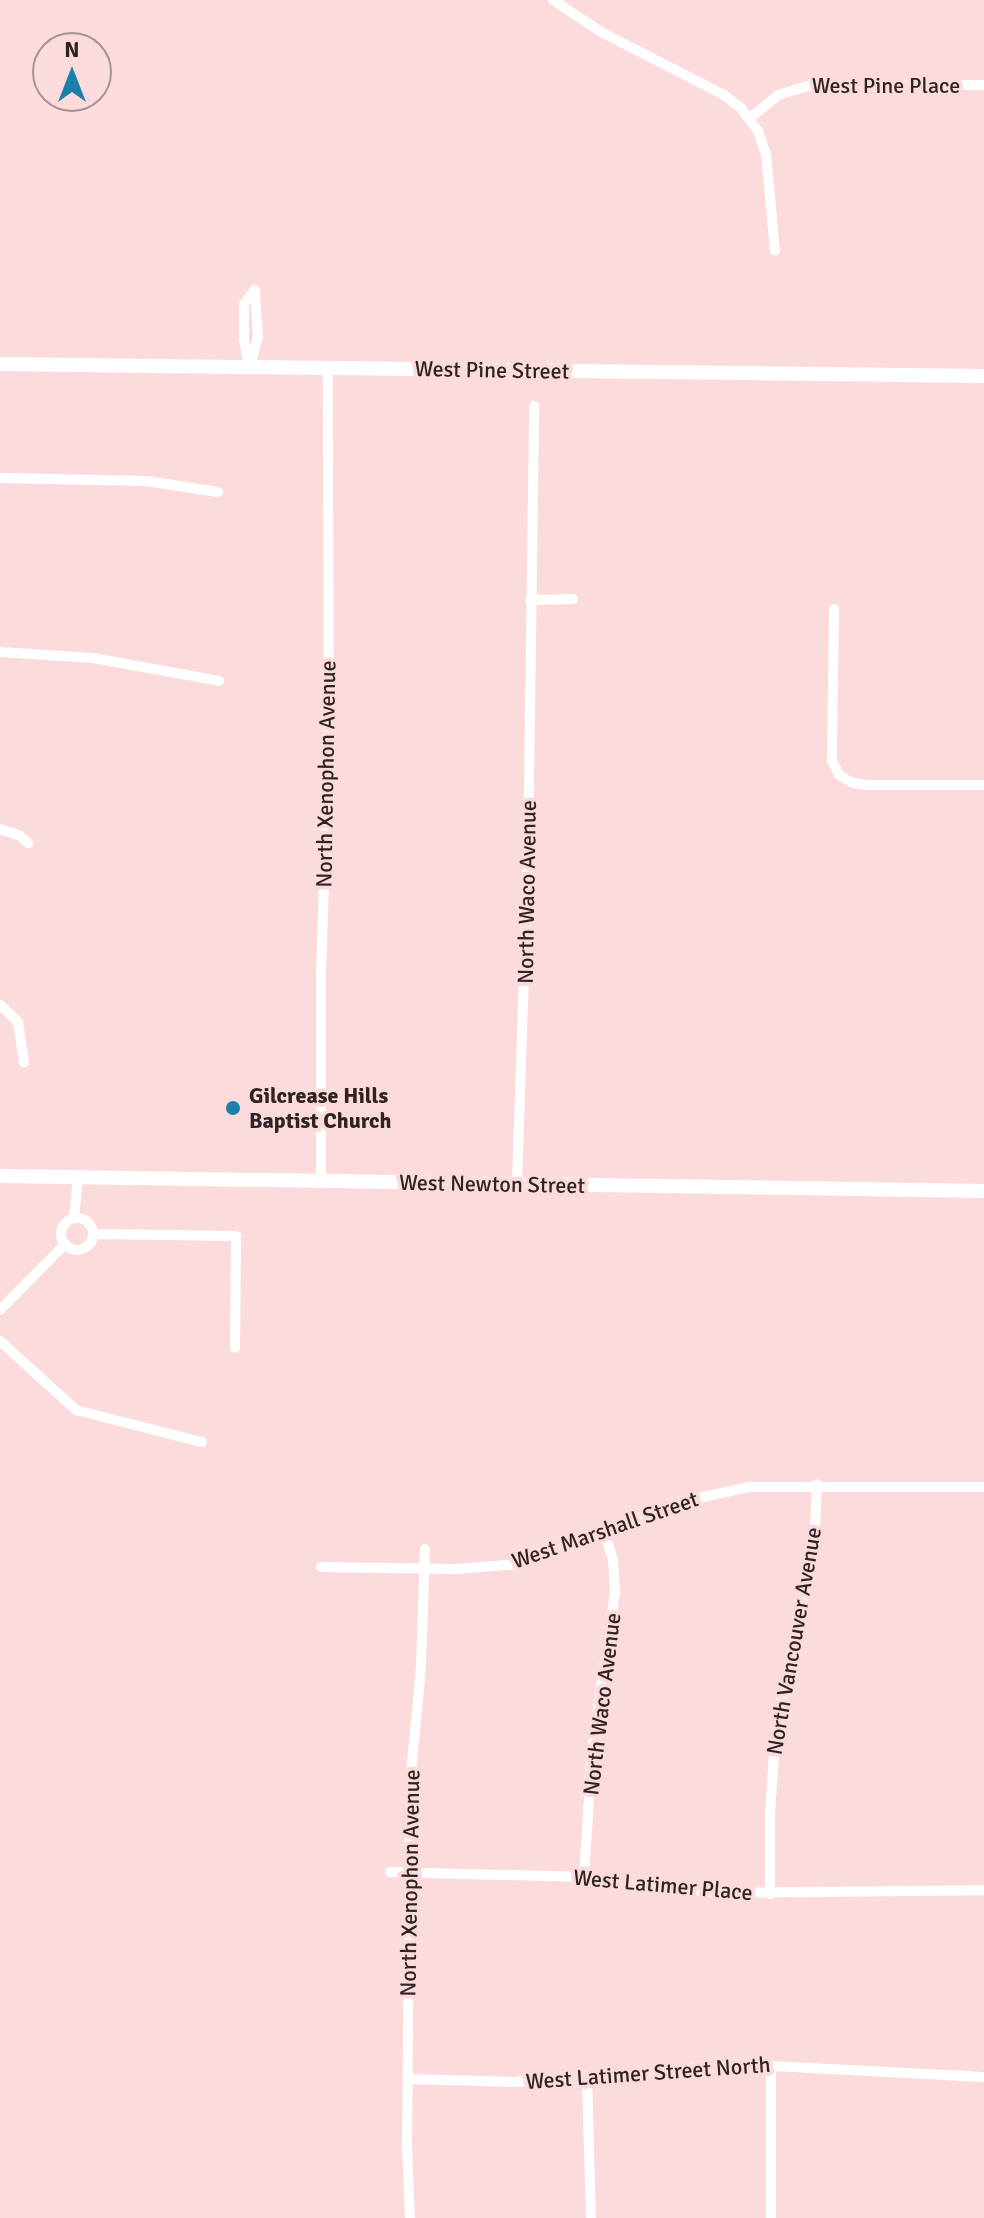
<!DOCTYPE html>
<html>
<head>
<meta charset="utf-8">
<style>
	body { margin:0 }
	#map { position:relative; width:984px; height:2218px; overflow:hidden; background:#fbdbdc; font-family:Signika,sans-serif }
	div>[style] { position:absolute }
	.minor>* { height:10px; margin:-5px; padding:0 5px; transform-origin:5px; border-radius:5px; background:#fff }
	.minor>.ring { margin:-5px; padding:0; box-sizing:content-box; background:none; border:10px solid #fff; border-radius:50% }
	.tertiary>* { height:14px; margin:-7px; padding:0 7px; transform-origin:7px; border-radius:7px; background:#fff }
	.dots>* { width:22px; height:22px; translate:-50% -50%; box-sizing:border-box; border:4px solid #fbdbdc; border-radius:50% }
	span { translate:-50% -50%; white-space:nowrap; text-align:center; line-height:1.15; -webkit-text-stroke:8px #fbdbdc; paint-order:stroke }
	.street-label { font-size:22px; color:#2f2323 }
	.poi-label { font-size:22px; color:#2f2323; font-weight:700 }
	.left { translate:0 -50%; text-align:left }
	.north { position:absolute; left:32px; top:32px; width:80px; height:80px; box-sizing:border-box; background:#fbdbdc; border:2px solid #a99192; border-radius:50%; rotate:0deg; font-size:22px; font-weight:700; line-height:32px; text-align:center; color:#2f2323 }
	.north::after { content:''; display:block; margin:auto; width:28px; height:36px; background:#1d80ab; clip-path:polygon(50% 0,100% 100%,50% 72%,0 100%) }
</style>
</head>
<body>
<div id="map">
	<div class="minor">
		<div style="left:553px;top:0;width:58px;rotate:33.7deg"></div>
		<div style="left:601px;top:32px;width:138px;rotate:27.1deg"></div>
		<div style="left:724px;top:95px;width:21px;rotate:37deg"></div>
		<div style="left:741px;top:108px;width:29px;rotate:54deg"></div>
		<div style="left:758px;top:131px;width:24px;rotate:71deg"></div>
		<div style="left:766px;top:154px;width:97px;rotate:84.7deg"></div>
		<div style="left:750px;top:118px;width:36px;rotate:-39deg"></div>
		<div style="left:778px;top:95px;width:39px;rotate:-17deg"></div>
		<div style="left:815px;top:84px;width:169px;rotate:0.3deg"></div>
		<div style="left:250px;top:366px;width:30px;rotate:-75deg"></div>
		<div style="left:258px;top:337px;width:47px;rotate:-93.7deg"></div>
		<div style="left:249px;top:368px;width:29px;rotate:-100deg"></div>
		<div style="left:244px;top:339px;width:35px;rotate:-90deg"></div>
		<div style="left:244px;top:304px;width:18px;rotate:-52deg"></div>
		<div style="left:0;top:478px;width:146px;rotate:1.2deg"></div>
		<div style="left:146px;top:481px;width:73px;rotate:8.7deg"></div>
		<div style="left:530px;top:600px;width:43px;rotate:-1.3deg"></div>
		<div style="left:834px;top:609px;width:152px;rotate:90.8deg"></div>
		<div style="left:832px;top:761px;width:16px;rotate:63deg"></div>
		<div style="left:839px;top:775px;width:16px;rotate:30deg"></div>
		<div style="left:853px;top:783px;width:14px;rotate:8deg"></div>
		<div style="left:867px;top:785px;width:117px"></div>
		<div style="left:0;top:652px;width:93px;rotate:3.7deg"></div>
		<div style="left:93px;top:658px;width:128px;rotate:10.3deg"></div>
		<div style="left:0;top:829px;width:21px;rotate:19deg"></div>
		<div style="left:20px;top:836px;width:11px;rotate:41deg"></div>
		<div style="left:0;top:1005px;width:25px;rotate:43deg"></div>
		<div style="left:18px;top:1022px;width:41px;rotate:81.7deg"></div>
		<div style="left:321px;top:1181px;width:208px;rotate:-90deg"></div>
		<div style="left:321px;top:973px;width:241px;rotate:-88.1deg"></div>
		<div style="left:329px;top:732px;width:364px;rotate:-90.2deg"></div>
		<div style="left:517px;top:1184px;width:331px;rotate:-88.1deg"></div>
		<div style="left:528px;top:853px;width:447px;rotate:-89.2deg"></div>
		<div style="left:74px;top:1218px;width:41px;rotate:-84.4deg"></div>
		<div class="ring" style="left:61px;top:1218px;width:22px;height:22px"></div>
		<div style="left:93px;top:1234px;width:143px;rotate:0.8deg"></div>
		<div style="left:236px;top:1236px;width:112px;rotate:90.5deg"></div>
		<div style="left:0;top:1310px;width:93px;rotate:-45.4deg"></div>
		<div style="left:0;top:1341px;width:103px;rotate:42.2deg"></div>
		<div style="left:76px;top:1410px;width:130px;rotate:14.3deg"></div>
		<div style="left:321px;top:1567px;width:135px;rotate:0.8deg"></div>
		<div style="left:456px;top:1569px;width:62px;rotate:-4.6deg"></div>
		<div style="left:518px;top:1564px;width:52px;rotate:-17.7deg"></div>
		<div style="left:568px;top:1548px;width:121px;rotate:-22.3deg"></div>
		<div style="left:680px;top:1502px;width:71px;rotate:-12.3deg"></div>
		<div style="left:749px;top:1487px;width:235px"></div>
		<div style="left:390px;top:1872px;width:194px;rotate:1.5deg"></div>
		<div style="left:584px;top:1877px;width:136px;rotate:6.8deg"></div>
		<div style="left:719px;top:1893px;width:265px;rotate:-0.6deg"></div>
		<div style="left:584px;top:1877px;width:127px;rotate:-86.4deg"></div>
		<div style="left:592px;top:1750px;width:159px;rotate:-81.7deg"></div>
		<div style="left:615px;top:1593px;width:34px;rotate:-93deg"></div>
		<div style="left:613px;top:1559px;width:28px;rotate:-109deg"></div>
		<div style="left:770px;top:1894px;width:81px;rotate:-90deg"></div>
		<div style="left:770px;top:1813px;width:86px;rotate:-86deg"></div>
		<div style="left:776px;top:1727px;width:201px;rotate:-78.8deg"></div>
		<div style="left:815px;top:1530px;width:46px;rotate:-87.5deg"></div>
		<div style="left:587px;top:2077px;width:141px;rotate:88.4deg"></div>
		<div style="left:408px;top:2079px;width:106px;rotate:1.6deg"></div>
		<div style="left:514px;top:2082px;width:222px;rotate:-4.7deg"></div>
		<div style="left:735px;top:2064px;width:249px;rotate:3deg"></div>
		<div style="left:410px;top:2218px;width:71px;rotate:-92.4deg"></div>
		<div style="left:407px;top:2147px;width:363px;rotate:-89.5deg"></div>
		<div style="left:410px;top:1784px;width:118px;rotate:-84.6deg"></div>
		<div style="left:421px;top:1667px;width:118px;rotate:-88.1deg"></div>
		<div style="left:771px;top:2218px;width:153px;rotate:-90deg"></div>
	</div>
	<div class="tertiary">
		<div style="left:0;top:364px;width:984px;rotate:0.7deg"></div>
		<div style="left:0;top:1176px;width:984px;rotate:0.87deg"></div>
	</div>
	<div class="dots">
		<div style="left:233px;top:1108px;background:#1d80ab"></div>
	</div>
	<div class="street-label">
		<span style="left:886px;top:86px">West Pine Place</span>
		<span style="left:492px;top:370px;rotate:1deg">West Pine Street</span>
		<span style="left:326px;top:774px;rotate:-89deg">North Xenophon Avenue</span>
		<span style="left:527px;top:892px;rotate:-89deg">North Waco Avenue</span>
		<span style="left:492px;top:1184px;rotate:1deg">West Newton Street</span>
		<span style="left:605px;top:1530px;rotate:-19deg">West Marshall Street</span>
		<span style="left:794px;top:1641px;rotate:-80deg">North Vancouver Avenue</span>
		<span style="left:602px;top:1704px;rotate:-83deg">North Waco Avenue</span>
		<span style="left:410px;top:1883px;rotate:-89deg">North Xenophon Avenue</span>
		<span style="left:663px;top:1885px;rotate:5deg">West Latimer Place</span>
		<span style="left:648px;top:2073px;rotate:-4deg">West Latimer Street North</span>
	</div>
	<div class="poi-label">
		<span class="left" style="left:249px;top:1108px">Gilcrease Hills<br>Baptist Church</span>
	</div>
	<div class="north">N</div>
</div>
</body>
</html>
